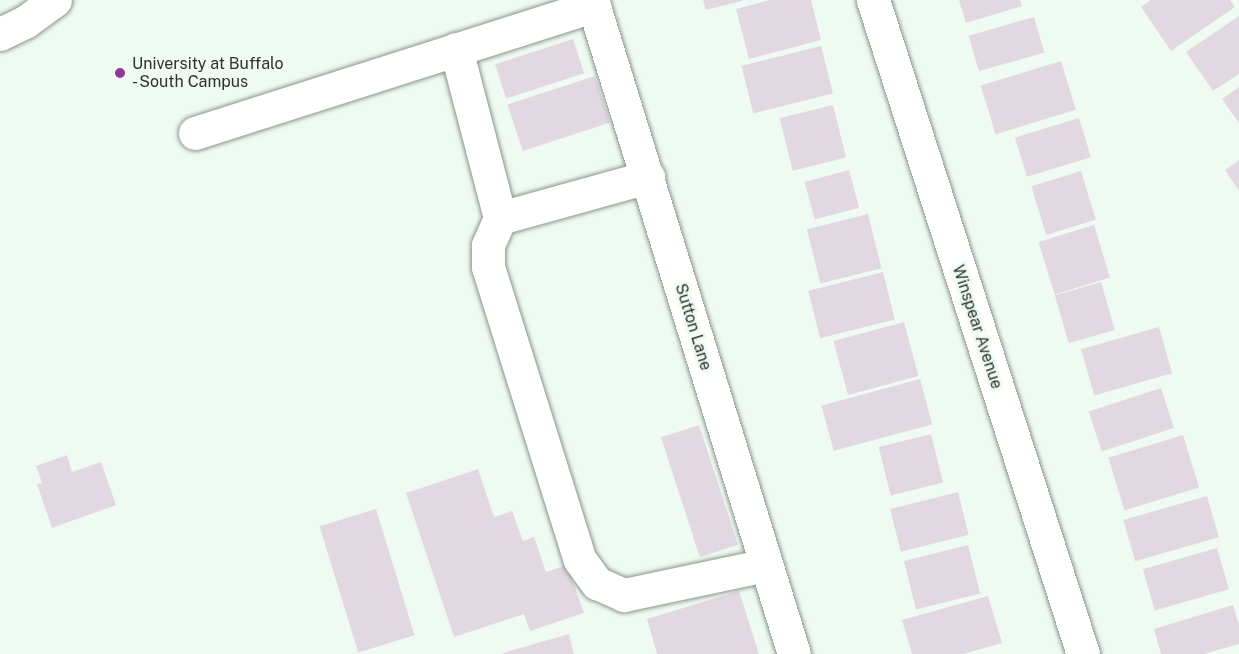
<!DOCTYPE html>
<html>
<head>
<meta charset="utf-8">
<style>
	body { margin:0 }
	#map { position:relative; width:1239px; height:654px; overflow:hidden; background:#effbf2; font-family:"Public Sans",sans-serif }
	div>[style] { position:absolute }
	.building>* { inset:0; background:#e2d8e2; transform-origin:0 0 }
	.roads { filter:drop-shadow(0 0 2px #8a958c) drop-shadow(0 0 2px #8a958c) }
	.minor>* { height:33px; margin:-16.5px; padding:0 16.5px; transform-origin:16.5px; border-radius:16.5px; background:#fff }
	.dots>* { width:16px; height:16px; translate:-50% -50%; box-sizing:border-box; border:3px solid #effbf2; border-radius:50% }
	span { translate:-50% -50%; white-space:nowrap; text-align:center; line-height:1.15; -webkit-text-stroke:6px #effbf2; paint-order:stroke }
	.poi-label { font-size:16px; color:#2d312e }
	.left { translate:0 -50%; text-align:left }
	.street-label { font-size:16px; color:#2d312e }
</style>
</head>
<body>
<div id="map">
	<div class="building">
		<div style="clip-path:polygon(703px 0,742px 0,742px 1px,706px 10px)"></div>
		<div style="clip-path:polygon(770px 0,811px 0,821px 40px,749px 59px,736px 9px)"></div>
		<div style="clip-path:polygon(959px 0,1020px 0,1022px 6px,966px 23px)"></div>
		<div style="clip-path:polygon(1151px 0,1230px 0,1235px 7px,1171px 51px,1141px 7px)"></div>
		<div style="clip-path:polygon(1239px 16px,1239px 74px,1213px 91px,1186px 52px)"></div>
		<div style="left:1034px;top:17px;width:37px;height:68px;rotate:74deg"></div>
		<div style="left:573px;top:39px;width:36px;height:82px;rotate:72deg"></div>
		<div style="left:821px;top:46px;width:49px;height:82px;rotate:76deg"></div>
		<div style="left:1061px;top:61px;width:51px;height:84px;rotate:73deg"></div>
		<div style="left:595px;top:76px;width:49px;height:92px;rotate:72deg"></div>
		<div style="clip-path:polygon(1239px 87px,1239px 123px,1222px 99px)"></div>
		<div style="left:833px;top:105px;width:54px;height:55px;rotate:76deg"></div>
		<div style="left:1079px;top:118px;width:41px;height:67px;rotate:73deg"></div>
		<div style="clip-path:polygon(1239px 160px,1239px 191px,1225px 170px)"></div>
		<div style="left:849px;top:170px;width:39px;height:46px;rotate:75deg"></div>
		<div style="left:1081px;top:171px;width:51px;height:52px;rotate:73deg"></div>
		<div style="left:868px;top:214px;width:56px;height:63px;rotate:76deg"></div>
		<div style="left:1094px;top:225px;width:55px;height:58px;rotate:73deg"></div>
		<div style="left:883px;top:272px;width:49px;height:77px;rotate:76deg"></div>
		<div style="left:1101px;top:282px;width:50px;height:48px;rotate:74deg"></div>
		<div style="left:904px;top:322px;width:56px;height:73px;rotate:75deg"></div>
		<div style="left:1159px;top:327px;width:48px;height:81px;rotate:74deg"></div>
		<div style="left:920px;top:379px;width:47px;height:102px;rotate:75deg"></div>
		<div style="left:1161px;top:388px;width:42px;height:76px;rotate:72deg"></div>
		<div style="left:699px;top:425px;width:126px;height:40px;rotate:72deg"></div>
		<div style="left:931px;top:434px;width:50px;height:54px;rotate:76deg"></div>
		<div style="left:1183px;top:435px;width:55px;height:78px;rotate:73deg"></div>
		<div style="clip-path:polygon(67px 455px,72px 472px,101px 462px,116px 505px,52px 528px,37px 484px,42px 483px,36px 466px)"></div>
		<div style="clip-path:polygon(478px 469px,494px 517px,512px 511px,523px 541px,534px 537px,546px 572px,567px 565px,584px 613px,530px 631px,524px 614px,454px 637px,406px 493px)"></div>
		<div style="left:958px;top:492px;width:44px;height:70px;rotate:76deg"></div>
		<div style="left:1207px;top:496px;width:43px;height:87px;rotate:74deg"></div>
		<div style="left:376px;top:509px;width:132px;height:59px;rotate:73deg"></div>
		<div style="left:968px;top:545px;width:50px;height:66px;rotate:76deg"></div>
		<div style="left:1217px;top:548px;width:43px;height:77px;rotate:74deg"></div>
		<div style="clip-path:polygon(739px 591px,759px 654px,657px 654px,647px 619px)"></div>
		<div style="clip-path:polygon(988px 596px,1002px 643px,963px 654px,912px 654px,902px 620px)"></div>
		<div style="clip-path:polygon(1233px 605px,1239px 625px,1239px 644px,1204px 654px,1161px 654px,1154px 629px)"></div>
		<div style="clip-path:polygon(569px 634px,574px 654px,504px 654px,503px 653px)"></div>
	</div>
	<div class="roads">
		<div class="minor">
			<div style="left:592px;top:0;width:684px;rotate:72.84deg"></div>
			<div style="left:873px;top:0;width:687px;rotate:72.2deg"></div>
			<div style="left:0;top:34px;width:28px;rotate:-26deg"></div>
			<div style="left:25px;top:22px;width:37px;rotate:-36deg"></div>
			<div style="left:456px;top:49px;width:175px;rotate:75.4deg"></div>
			<div style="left:500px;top:218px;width:30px;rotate:114deg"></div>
			<div style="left:488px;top:245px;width:22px;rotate:90deg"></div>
			<div style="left:488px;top:267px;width:307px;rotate:72.6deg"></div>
			<div style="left:580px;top:560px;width:29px;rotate:54deg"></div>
			<div style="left:597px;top:583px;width:30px;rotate:24deg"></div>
			<div style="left:624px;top:595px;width:145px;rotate:-11.9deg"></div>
			<div style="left:195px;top:133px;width:419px;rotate:-17.7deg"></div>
			<div style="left:500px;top:218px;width:154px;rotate:-15.5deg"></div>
		</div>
	</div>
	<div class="dots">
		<div style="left:120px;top:73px;background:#95349b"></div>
	</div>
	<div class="poi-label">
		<span class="left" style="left:132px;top:73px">University at Buffalo<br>- South Campus</span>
	</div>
	<div class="street-label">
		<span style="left:693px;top:327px;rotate:73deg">Sutton Lane</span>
		<span style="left:977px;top:327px;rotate:72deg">Winspear Avenue</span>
	</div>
</div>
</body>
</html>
